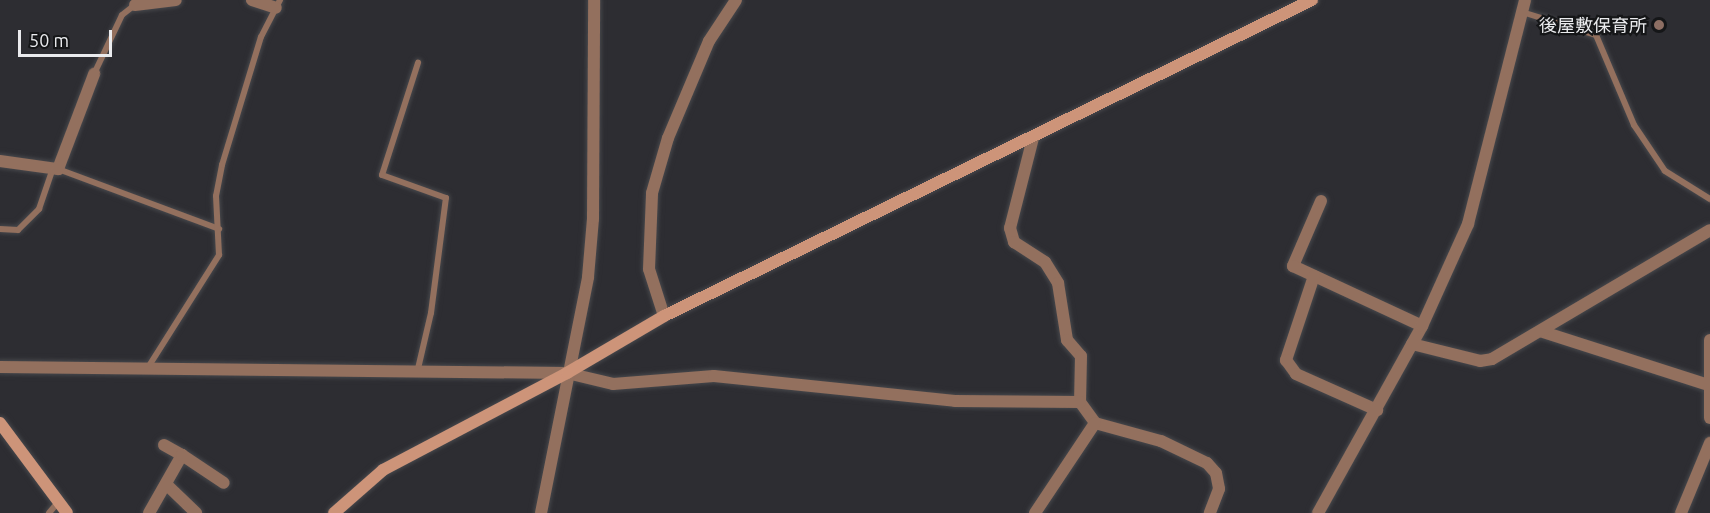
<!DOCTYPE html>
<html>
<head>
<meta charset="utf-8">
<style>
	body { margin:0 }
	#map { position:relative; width:1710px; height:513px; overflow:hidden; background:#2d2d32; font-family:Ubuntu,"Noto Sans JP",sans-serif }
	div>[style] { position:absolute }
	.roads { filter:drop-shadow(0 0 2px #47484c) drop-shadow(0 0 2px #47484c) }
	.lane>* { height:6px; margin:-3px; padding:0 3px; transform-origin:3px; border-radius:3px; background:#93705e }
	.street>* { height:12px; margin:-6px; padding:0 6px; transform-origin:6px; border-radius:6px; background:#93705e }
	.secondary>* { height:12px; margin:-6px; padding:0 6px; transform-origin:6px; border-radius:6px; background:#cd9479 }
	.dots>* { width:16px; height:16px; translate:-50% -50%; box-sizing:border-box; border:3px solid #151618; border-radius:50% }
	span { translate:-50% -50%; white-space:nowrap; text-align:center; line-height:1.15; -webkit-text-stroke:4.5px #151618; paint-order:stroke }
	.poi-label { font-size:18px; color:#eaebee }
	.right { translate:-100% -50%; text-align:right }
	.scale { position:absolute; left:18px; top:30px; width:94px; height:27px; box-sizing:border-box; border:3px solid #eaebee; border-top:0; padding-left:8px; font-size:18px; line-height:21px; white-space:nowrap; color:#eaebee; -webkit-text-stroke:4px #151618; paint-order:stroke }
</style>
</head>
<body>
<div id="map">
	<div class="roads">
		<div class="lane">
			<div style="left:1522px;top:12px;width:77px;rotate:17.3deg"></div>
			<div style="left:1596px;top:35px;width:98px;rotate:67.1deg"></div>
			<div style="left:1634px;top:125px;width:55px;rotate:56deg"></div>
			<div style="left:1665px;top:171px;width:53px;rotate:31.9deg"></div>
			<div style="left:94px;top:74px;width:65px;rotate:-64.6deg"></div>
			<div style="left:122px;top:15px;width:18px;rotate:-38deg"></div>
			<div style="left:58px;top:169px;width:172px;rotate:20.4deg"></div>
			<div style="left:0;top:229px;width:18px;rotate:3deg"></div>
			<div style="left:18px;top:230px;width:30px;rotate:-45deg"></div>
			<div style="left:39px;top:209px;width:43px;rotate:-71.1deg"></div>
			<div style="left:147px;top:369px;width:135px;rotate:-57.7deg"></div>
			<div style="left:219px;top:255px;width:59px;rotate:-92.9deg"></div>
			<div style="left:216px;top:196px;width:32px;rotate:-79deg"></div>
			<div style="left:222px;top:165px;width:134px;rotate:-73.1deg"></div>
			<div style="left:261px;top:37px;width:42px;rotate:-62.8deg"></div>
			<div style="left:417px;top:373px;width:62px;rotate:-76.9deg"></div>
			<div style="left:431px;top:313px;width:116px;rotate:-82.6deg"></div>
			<div style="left:446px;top:198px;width:68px;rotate:-160.2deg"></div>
			<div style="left:382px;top:175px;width:118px;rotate:-72.2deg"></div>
			<div style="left:49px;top:513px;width:16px;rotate:-50deg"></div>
		</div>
		<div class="street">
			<div style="left:252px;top:0;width:25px;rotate:18deg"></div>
			<div style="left:135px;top:5px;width:41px;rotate:-7deg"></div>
			<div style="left:1033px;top:138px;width:93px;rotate:104.3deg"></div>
			<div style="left:1010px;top:228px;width:15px;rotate:74deg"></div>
			<div style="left:1014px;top:242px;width:37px;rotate:33deg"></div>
			<div style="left:1045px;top:262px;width:25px;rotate:58deg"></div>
			<div style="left:1058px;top:283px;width:58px;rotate:81deg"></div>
			<div style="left:1067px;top:340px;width:21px;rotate:49deg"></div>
			<div style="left:1081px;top:356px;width:46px;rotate:91.2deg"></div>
			<div style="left:1080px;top:402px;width:26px;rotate:54deg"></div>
			<div style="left:1095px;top:423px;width:68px;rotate:15.3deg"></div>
			<div style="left:1161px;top:441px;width:51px;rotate:25.6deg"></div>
			<div style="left:1207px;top:463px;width:13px;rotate:48deg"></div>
			<div style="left:1216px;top:473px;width:16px;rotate:79deg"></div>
			<div style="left:1219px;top:489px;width:26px;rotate:111deg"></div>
			<div style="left:0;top:161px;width:59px;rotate:7.9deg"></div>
			<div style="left:58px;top:169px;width:102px;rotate:-69.2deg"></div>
			<div style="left:1321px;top:201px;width:71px;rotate:113.3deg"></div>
			<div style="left:1293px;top:266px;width:142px;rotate:24.9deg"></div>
			<div style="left:1314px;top:276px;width:89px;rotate:108.4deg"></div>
			<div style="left:1286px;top:360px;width:17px;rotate:54deg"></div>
			<div style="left:1296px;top:374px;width:89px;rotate:24deg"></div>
			<div style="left:664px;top:316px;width:49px;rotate:-107.7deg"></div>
			<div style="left:649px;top:269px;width:76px;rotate:-87.7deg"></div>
			<div style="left:652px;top:193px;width:57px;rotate:-73.8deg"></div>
			<div style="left:668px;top:138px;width:105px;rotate:-67.1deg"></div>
			<div style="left:709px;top:41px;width:49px;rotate:-56.6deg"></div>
			<div style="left:1540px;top:331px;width:176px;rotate:17.8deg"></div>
			<div style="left:1710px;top:340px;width:78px;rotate:90deg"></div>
			<div style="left:1412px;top:344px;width:70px;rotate:14deg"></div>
			<div style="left:1480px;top:361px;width:12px;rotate:-9deg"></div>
			<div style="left:1492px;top:359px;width:253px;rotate:-30.6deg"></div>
			<div style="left:0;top:367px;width:567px;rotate:0.61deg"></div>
			<div style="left:567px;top:373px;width:47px;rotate:13.4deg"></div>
			<div style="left:613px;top:384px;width:101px;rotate:-4.5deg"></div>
			<div style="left:714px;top:376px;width:242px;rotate:5.9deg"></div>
			<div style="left:955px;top:401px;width:125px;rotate:0.5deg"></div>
			<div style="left:164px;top:445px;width:21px;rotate:29deg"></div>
			<div style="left:166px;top:484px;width:42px;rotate:44deg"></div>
			<div style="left:149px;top:513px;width:67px;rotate:-60.4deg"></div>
			<div style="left:182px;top:455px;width:50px;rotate:33.7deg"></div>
			<div style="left:541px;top:513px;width:241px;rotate:-78.7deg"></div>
			<div style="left:588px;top:277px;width:58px;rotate:-85.1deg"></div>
			<div style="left:593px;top:219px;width:219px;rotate:-89.7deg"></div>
			<div style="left:1035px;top:513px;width:108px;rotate:-56.3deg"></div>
			<div style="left:1318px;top:513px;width:214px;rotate:-60.9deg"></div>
			<div style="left:1422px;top:326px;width:112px;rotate:-65.7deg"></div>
			<div style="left:1468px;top:224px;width:231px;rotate:-75.7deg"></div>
			<div style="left:1681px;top:513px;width:76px;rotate:-67.5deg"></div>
		</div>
		<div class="secondary">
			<div style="left:0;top:423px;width:112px;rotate:53.3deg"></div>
			<div style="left:334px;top:513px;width:65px;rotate:-41.3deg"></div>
			<div style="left:383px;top:470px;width:208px;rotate:-27.8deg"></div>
			<div style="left:567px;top:373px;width:113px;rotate:-30.4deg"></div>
			<div style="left:664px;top:316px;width:721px;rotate:-26deg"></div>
		</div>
	</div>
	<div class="dots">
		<div style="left:1659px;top:25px;background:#8d6e63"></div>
	</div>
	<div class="poi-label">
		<span class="right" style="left:1647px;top:25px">後屋敷保育所</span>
	</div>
	<div class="scale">50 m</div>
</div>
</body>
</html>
